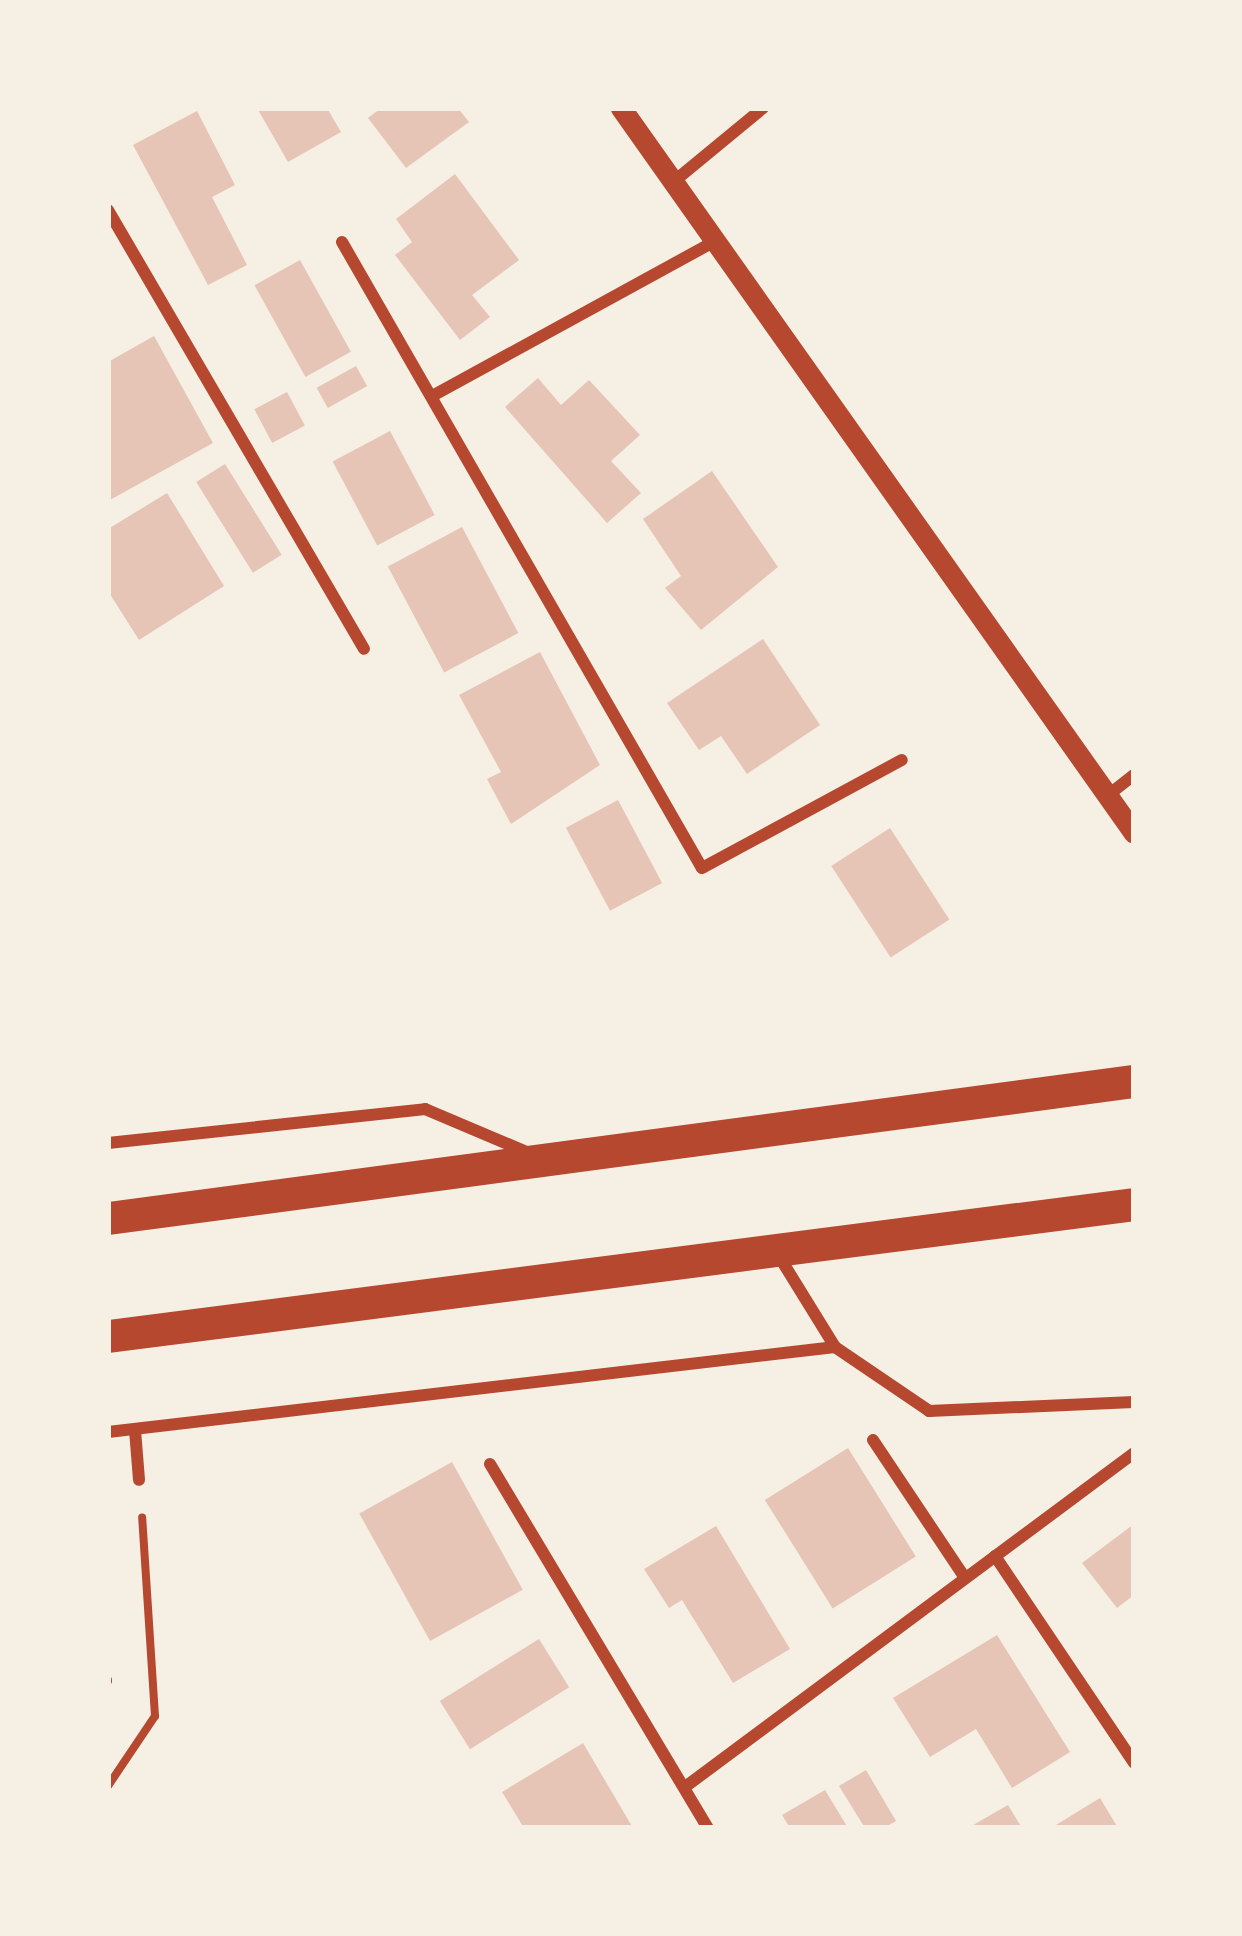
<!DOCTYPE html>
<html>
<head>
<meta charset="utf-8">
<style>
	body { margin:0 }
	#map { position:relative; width:1242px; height:1936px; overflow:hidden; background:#f6efe4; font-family:"Golos Text",sans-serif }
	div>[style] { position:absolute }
	.building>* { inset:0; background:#e6c5b7; transform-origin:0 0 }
	.path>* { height:8px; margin:-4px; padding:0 4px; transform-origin:4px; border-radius:4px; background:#b5482f }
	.minor>* { height:12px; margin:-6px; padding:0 6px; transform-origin:6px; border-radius:6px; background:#b5482f }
	.tertiary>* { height:21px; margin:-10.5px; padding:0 10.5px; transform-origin:10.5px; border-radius:10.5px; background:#b5482f }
	.trunk>* { height:33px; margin:-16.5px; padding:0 16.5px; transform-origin:16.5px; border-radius:16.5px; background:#b5482f }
	span { translate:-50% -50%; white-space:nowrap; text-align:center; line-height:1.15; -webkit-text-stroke:10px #f6efe4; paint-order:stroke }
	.frame { position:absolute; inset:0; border:111px solid #f6efe4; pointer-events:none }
</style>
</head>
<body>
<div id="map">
	<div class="building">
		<div style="clip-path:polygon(257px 108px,327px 108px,341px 132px,288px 162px)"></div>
		<div style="clip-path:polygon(381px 108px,458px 108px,469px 122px,406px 168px,368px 118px)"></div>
		<div style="clip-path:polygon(197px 111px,235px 185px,212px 197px,247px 265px,208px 285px,133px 145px)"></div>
		<div style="clip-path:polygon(455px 174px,519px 260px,472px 295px,490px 317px,460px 340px,395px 255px,412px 242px,396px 219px)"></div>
		<div style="left:300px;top:260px;width:105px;height:52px;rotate:61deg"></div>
		<div style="clip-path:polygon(154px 336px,213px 443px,108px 501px,108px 362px)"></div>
		<div style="left:356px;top:366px;width:23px;height:45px;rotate:61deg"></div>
		<div style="clip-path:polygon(538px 378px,561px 405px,589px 380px,640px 435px,611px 461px,641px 493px,607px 523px,505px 407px)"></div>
		<div style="left:287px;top:392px;width:38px;height:37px;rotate:62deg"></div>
		<div style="left:390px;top:431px;width:95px;height:65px;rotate:62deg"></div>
		<div style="left:225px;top:464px;width:107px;height:34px;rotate:58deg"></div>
		<div style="clip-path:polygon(712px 471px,778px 567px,701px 630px,665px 588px,681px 576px,643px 519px)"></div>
		<div style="clip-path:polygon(167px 493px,224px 586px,139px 640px,108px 591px,108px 529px)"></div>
		<div style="left:462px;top:527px;width:120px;height:84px;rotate:62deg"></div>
		<div style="clip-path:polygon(763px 639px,820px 725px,747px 774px,721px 736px,699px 750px,667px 703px)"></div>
		<div style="clip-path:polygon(540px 652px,600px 765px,511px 824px,487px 779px,501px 772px,459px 695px)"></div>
		<div style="left:618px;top:800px;width:94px;height:59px;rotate:62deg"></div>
		<div style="left:890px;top:828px;width:109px;height:70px;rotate:57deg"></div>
		<div style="left:848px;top:1448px;width:128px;height:98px;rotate:58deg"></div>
		<div style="left:452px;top:1462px;width:146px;height:106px;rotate:61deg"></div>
		<div style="clip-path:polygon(1134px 1524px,1134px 1595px,1117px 1608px,1082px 1563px)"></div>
		<div style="clip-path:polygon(716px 1526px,790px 1649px,733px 1683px,682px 1600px,669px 1608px,644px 1569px)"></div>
		<div style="clip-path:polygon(997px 1635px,1070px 1752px,1012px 1788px,976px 1729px,930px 1757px,893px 1698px)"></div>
		<div style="left:539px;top:1639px;width:57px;height:117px;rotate:58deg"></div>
		<div style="clip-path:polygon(583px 1743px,633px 1828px,524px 1828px,502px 1792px)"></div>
		<div style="clip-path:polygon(866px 1770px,896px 1821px,884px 1828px,865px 1828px,839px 1786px)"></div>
		<div style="clip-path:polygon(825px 1790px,848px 1828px,790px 1828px,782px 1815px)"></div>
		<div style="clip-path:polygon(1100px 1798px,1118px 1828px,1051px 1828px)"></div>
		<div style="clip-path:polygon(1008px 1805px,1022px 1828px,968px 1828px)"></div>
	</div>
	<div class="path">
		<div style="left:108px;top:1680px;width:1px;rotate:90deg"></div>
		<div style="left:108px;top:1786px;width:84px;rotate:-56.1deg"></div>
		<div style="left:155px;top:1716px;width:199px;rotate:-93.7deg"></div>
	</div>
	<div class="minor">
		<div style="left:672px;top:183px;width:118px;rotate:-39.5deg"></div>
		<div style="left:108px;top:210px;width:508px;rotate:59.75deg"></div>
		<div style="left:342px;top:242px;width:722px;rotate:60.1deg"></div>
		<div style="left:702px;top:868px;width:227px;rotate:-28.4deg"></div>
		<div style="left:434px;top:395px;width:317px;rotate:-28.7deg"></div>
		<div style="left:1107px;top:796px;width:34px;rotate:-38deg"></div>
		<div style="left:108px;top:1143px;width:319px;rotate:-6.1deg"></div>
		<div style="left:425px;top:1109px;width:111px;rotate:22.9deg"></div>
		<div style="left:777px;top:1253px;width:110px;rotate:58.3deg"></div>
		<div style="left:835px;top:1347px;width:114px;rotate:34.2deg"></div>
		<div style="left:929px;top:1411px;width:205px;rotate:-2.5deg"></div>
		<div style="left:135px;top:1430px;width:50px;rotate:85.4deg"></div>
		<div style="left:108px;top:1432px;width:732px;rotate:-6.67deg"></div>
		<div style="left:873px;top:1440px;width:166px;rotate:56.3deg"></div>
		<div style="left:490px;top:1464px;width:424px;rotate:59.1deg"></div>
		<div style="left:995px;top:1556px;width:249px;rotate:56.1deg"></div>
		<div style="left:685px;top:1787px;width:560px;rotate:-36.64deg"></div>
	</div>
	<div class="tertiary">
		<div style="left:621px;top:108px;width:888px;rotate:54.72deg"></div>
	</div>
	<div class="trunk">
		<div style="left:108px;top:1218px;width:1035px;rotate:-7.61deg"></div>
		<div style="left:108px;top:1336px;width:1034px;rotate:-7.33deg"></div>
	</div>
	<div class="frame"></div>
</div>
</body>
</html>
